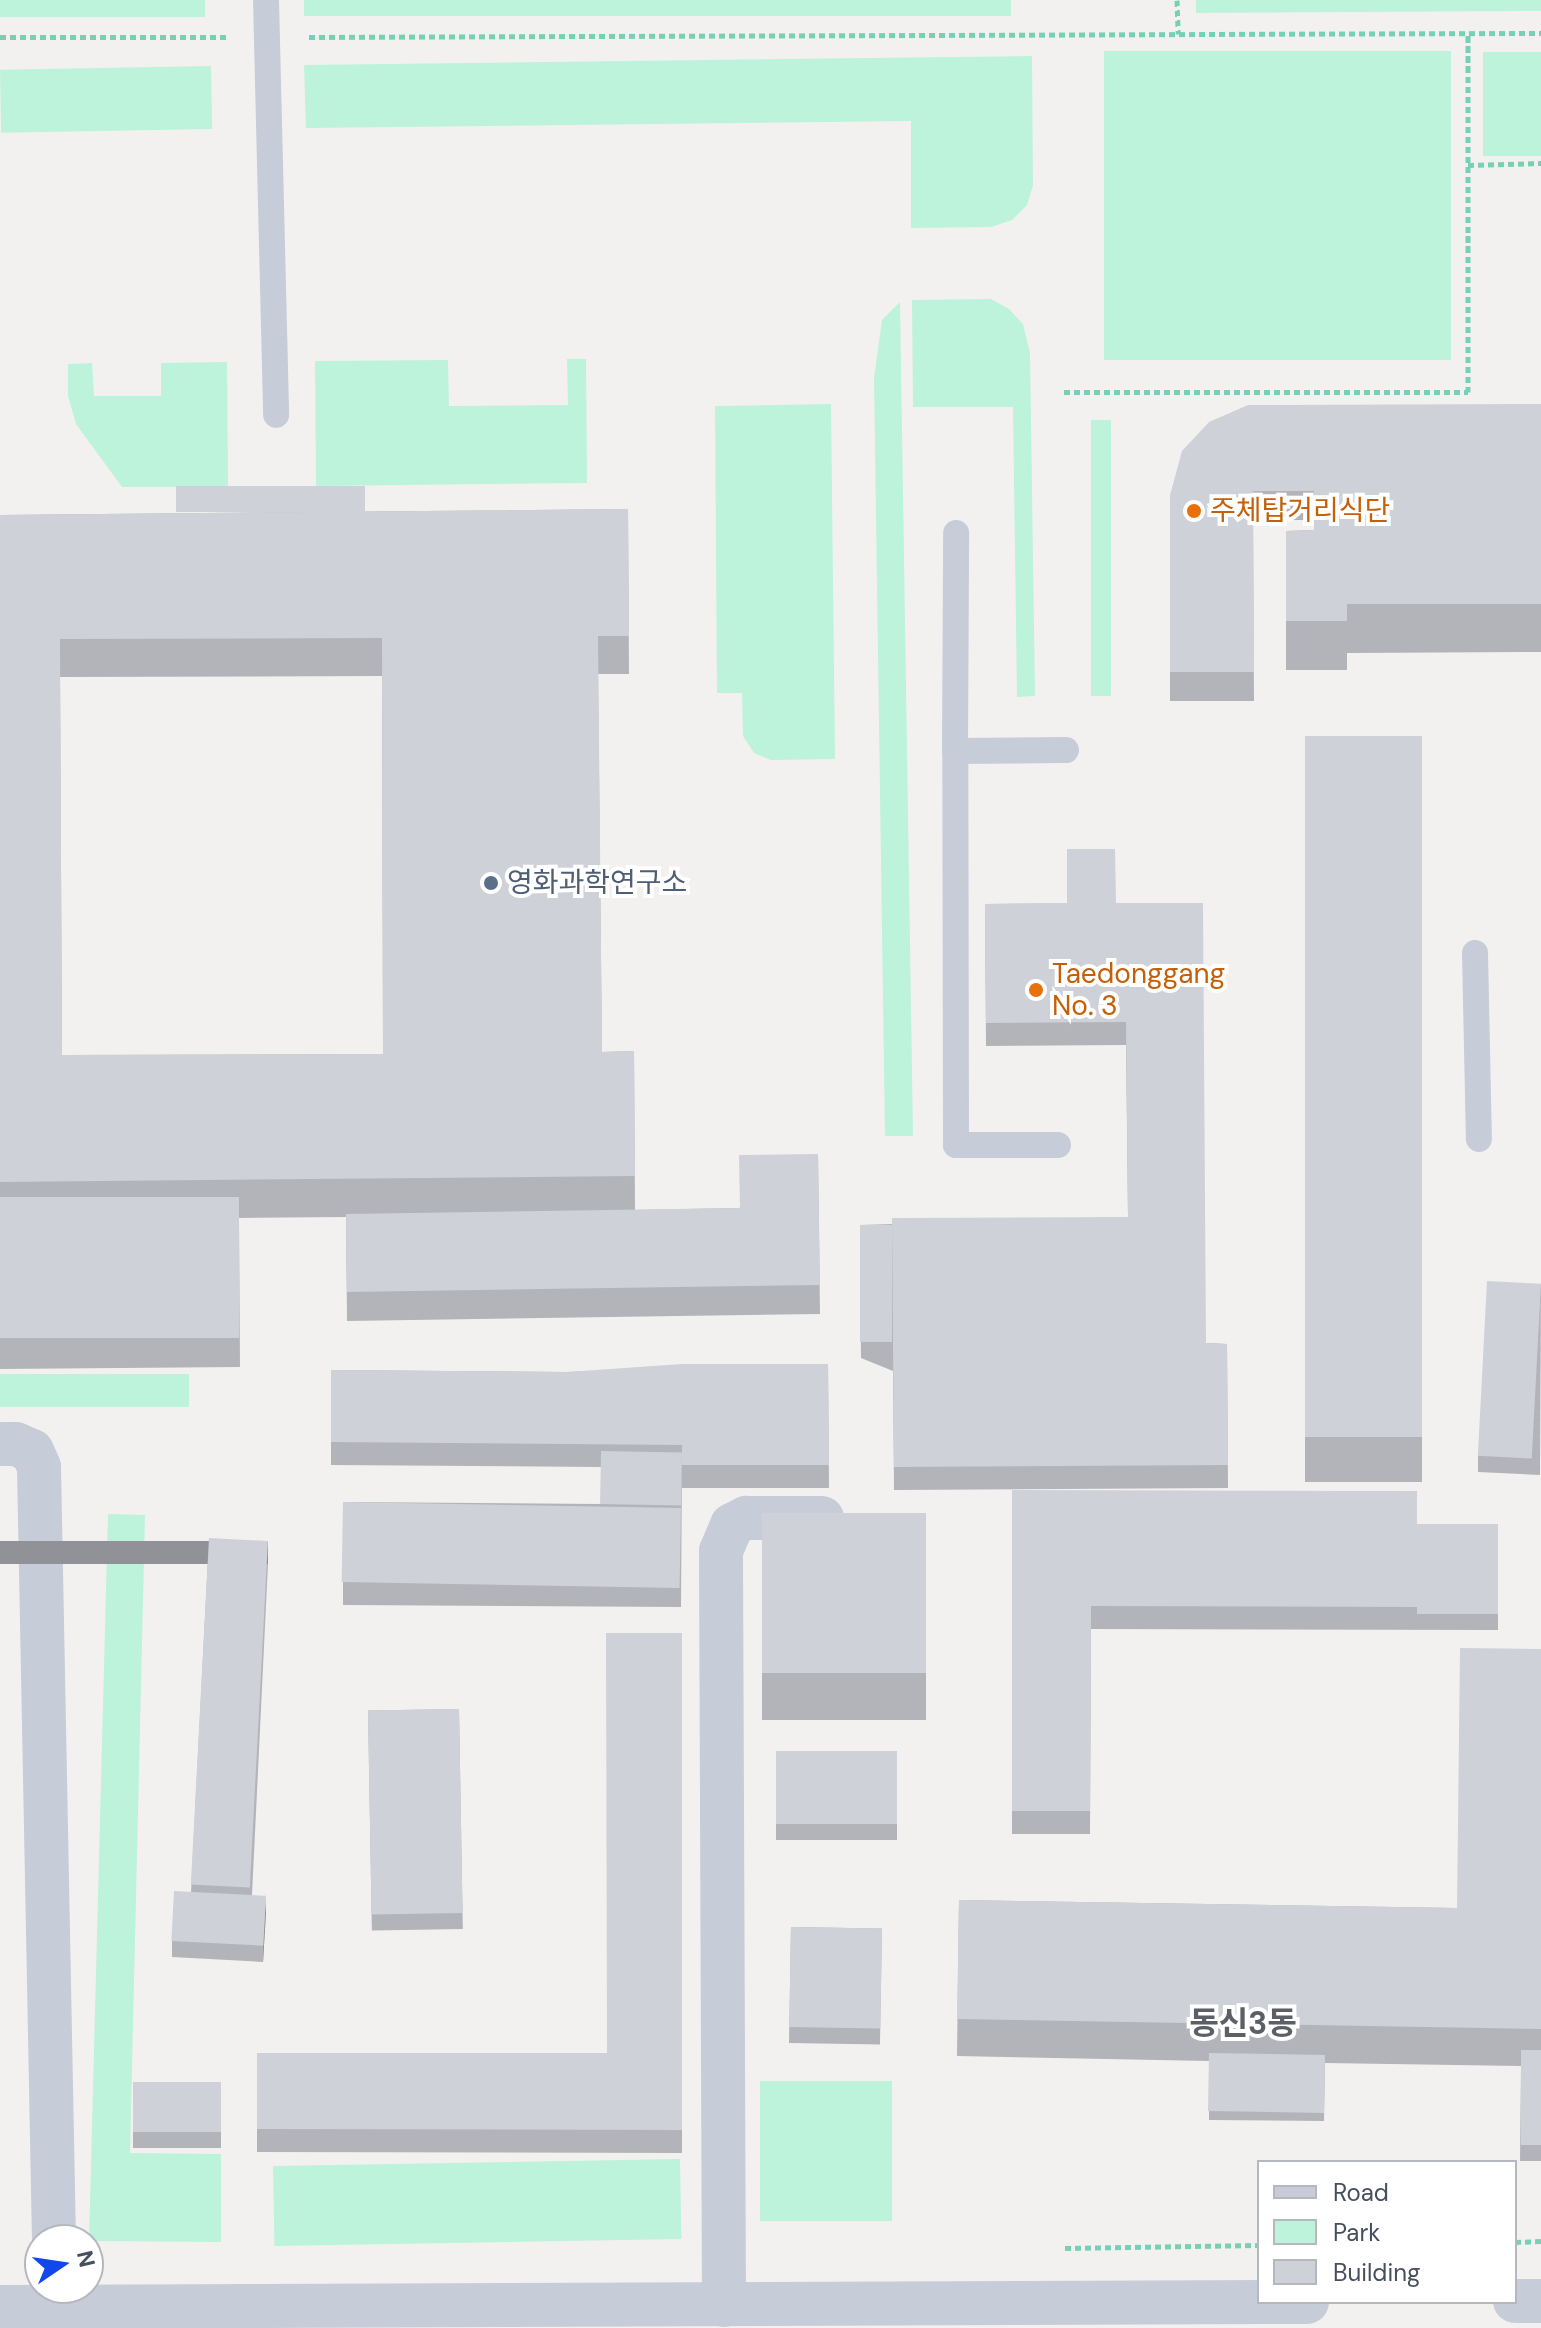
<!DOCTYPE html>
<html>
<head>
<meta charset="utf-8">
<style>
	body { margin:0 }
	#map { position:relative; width:1541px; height:2328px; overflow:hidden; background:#f3f1f0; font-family:"DM Sans","Noto Sans KR",sans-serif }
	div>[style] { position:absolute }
	.green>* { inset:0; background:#bdf2db; transform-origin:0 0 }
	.path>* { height:5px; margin-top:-2.5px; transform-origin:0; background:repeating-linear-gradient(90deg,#74d1b5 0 6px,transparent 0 10px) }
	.lane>* { height:26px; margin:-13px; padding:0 13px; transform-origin:13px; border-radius:13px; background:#c6ccd8 }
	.street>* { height:44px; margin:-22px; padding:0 22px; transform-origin:22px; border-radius:22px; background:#c6ccd8 }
	.wall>* { inset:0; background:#b2b4ba; transform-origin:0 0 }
	.shaded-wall>* { inset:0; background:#919297; transform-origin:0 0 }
	.building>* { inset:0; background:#cfd1d8; transform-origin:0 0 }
	.dots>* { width:22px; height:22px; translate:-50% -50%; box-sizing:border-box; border:4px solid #fff; border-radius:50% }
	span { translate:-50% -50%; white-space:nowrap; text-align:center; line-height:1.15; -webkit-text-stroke:8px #fff; paint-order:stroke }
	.food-label { font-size:28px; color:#c56008 }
	.left { translate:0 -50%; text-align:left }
	.service-label { font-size:28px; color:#4e5e75 }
	.quarter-label { font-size:32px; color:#5c5f66; font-weight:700 }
	.legend { position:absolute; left:1257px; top:2160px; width:260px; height:144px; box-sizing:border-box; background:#fff; border:2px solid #b5b9bf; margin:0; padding:10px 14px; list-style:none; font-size:24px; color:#474f5f }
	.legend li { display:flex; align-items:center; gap:16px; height:40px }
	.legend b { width:40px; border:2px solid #b5b9bf }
	.north { position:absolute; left:24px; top:2224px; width:80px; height:80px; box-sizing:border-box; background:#fff; border:2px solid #b5b9bf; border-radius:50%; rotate:77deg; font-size:22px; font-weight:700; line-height:32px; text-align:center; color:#474f5f }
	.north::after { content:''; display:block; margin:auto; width:28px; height:36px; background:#1148ec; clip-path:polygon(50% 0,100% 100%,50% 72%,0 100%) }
</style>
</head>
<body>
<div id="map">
	<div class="green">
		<div style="left:0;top:0;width:205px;height:17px"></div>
		<div style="left:304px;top:0;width:707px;height:16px"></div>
		<div style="clip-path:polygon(1196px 0,1541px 0,1541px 11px,1196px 13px)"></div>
		<div style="left:1104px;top:51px;width:347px;height:309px"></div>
		<div style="left:1483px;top:52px;width:58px;height:104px"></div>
		<div style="clip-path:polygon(1032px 56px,1033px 185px,1027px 205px,1012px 220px,991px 227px,911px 228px,911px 121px,306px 128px,304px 65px)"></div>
		<div style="left:211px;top:66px;width:63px;height:211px;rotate:89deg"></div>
		<div style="clip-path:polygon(991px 299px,1009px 309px,1023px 324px,1030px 353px,1035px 696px,1017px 697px,1013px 407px,913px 407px,912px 300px)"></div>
		<div style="clip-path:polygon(900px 302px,913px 1136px,885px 1136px,874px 378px,882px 320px)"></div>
		<div style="clip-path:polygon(567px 359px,586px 359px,587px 483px,316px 486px,315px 361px,448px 360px,449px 406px,568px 405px)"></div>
		<div style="clip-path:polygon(227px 362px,228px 487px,122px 487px,76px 424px,68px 396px,68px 364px,92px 363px,94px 396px,161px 396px,161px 363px)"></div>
		<div style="clip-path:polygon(831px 404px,835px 759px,771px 760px,754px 753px,743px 736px,742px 693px,717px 693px,715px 406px)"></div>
		<div style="left:1091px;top:420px;width:20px;height:276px"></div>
		<div style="left:189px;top:1374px;width:33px;height:189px;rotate:90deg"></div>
		<div style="clip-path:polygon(108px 1514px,145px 1515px,130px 2153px,221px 2154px,221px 2242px,89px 2241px)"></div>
		<div style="left:760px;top:2081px;width:132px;height:140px"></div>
		<div style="left:680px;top:2159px;width:80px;height:407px;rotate:89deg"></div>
	</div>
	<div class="path">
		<div style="left:1177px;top:0;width:34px;rotate:88deg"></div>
		<div style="left:0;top:37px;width:227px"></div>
		<div style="left:309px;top:37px;width:1232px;rotate:-0.19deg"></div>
		<div style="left:1468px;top:165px;width:73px;rotate:-1.6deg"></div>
		<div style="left:1064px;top:392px;width:404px"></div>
		<div style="left:1468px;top:392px;width:359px;rotate:-90deg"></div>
		<div style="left:1515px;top:2242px;width:26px;rotate:-2deg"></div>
		<div style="left:1065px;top:2248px;width:194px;rotate:-0.9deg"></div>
	</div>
	<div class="lane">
		<div style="left:266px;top:0;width:415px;rotate:88.6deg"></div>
		<div style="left:955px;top:751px;width:218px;rotate:-89.7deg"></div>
		<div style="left:1475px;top:953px;width:186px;rotate:88.8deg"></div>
		<div style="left:1058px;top:1145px;width:102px;rotate:180deg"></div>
		<div style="left:956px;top:1145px;width:394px;rotate:-90.1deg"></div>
		<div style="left:955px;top:751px;width:111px;rotate:-0.5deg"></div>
	</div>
	<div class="street">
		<div style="left:0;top:1444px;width:16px"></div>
		<div style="left:16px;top:1444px;width:17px;rotate:24deg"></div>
		<div style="left:32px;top:1451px;width:17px;rotate:66deg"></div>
		<div style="left:39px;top:1467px;width:773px;rotate:88.89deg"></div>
		<div style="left:1515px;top:2301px;width:26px"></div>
		<div style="left:724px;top:2305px;width:754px;rotate:-90.23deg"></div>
		<div style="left:721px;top:1551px;width:28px;rotate:-67deg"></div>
		<div style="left:732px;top:1525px;width:16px;rotate:-27deg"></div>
		<div style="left:746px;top:1518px;width:76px"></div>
		<div style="left:0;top:2307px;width:1307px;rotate:-0.22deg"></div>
	</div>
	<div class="wall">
		<div style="clip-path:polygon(1541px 404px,1541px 652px,1347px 653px,1347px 670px,1286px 670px,1286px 531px,1314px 530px,1314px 520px,1253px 520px,1254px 701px,1170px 701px,1170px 495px)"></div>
		<div style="clip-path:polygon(evenodd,628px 509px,629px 674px,598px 674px,602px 1052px,634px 1051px,635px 1210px,739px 1208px,818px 1154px,820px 1314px,347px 1321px,346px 1217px,239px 1218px,240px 1367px,0 1369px,0 515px,628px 509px,382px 676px,383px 1054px,62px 1055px,60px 677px,382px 676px)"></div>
		<div style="left:1305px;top:736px;width:117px;height:746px"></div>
		<div style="clip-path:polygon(1116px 903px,1206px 1343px,1227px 1344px,1228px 1488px,894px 1490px,892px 1249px,893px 1371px,861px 1358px,860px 1225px,1128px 1217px,1126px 1045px,986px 1046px,985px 904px)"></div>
		<div style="clip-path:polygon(1541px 1284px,1540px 1475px,1478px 1472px,1478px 1456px)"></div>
		<div style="clip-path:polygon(828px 1364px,829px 1488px,682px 1488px,682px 1468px,681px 1607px,343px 1605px,343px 1502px,601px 1504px,601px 1467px,331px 1465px,331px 1370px,567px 1372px)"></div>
		<div style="clip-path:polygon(1012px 1490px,1417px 1524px,1498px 1524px,1498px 1630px,1091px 1629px,1090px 1834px,1012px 1834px)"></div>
		<div style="left:762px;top:1513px;width:164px;height:207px"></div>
		<div style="clip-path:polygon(209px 1538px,268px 1564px,252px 1895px,266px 1912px,263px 1962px,172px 1957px,172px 1941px,191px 1892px)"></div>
		<div style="clip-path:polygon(682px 1633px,682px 2153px,257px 2152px,257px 2053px,607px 2053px)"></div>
		<div style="clip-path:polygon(1541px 1649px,1541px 2161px,1520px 2161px,1521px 2066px,1325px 2063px,1324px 2121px,1209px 2120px,1209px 2061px,957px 2056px,959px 1900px,1457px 1908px)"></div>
		<div style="left:459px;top:1709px;width:220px;height:91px;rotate:89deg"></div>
		<div style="left:776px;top:1751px;width:121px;height:89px"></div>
		<div style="left:791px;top:1927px;width:91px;height:116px;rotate:1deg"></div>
		<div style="left:133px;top:2082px;width:88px;height:66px"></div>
	</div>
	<div class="shaded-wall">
		<div style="left:268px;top:1541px;width:23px;height:347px;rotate:90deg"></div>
		<div style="clip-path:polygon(266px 1896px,266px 1912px,263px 1962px,263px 1946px)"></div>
	</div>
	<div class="building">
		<div style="clip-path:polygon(1541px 404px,1541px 471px,1314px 471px,1314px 491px,1253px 491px,1254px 672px,1170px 672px,1170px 495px,1182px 451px,1209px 422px,1248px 405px)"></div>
		<div style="clip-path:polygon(1314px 471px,1541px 471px,1541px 604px,1347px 604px,1347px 621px,1286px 621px,1286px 531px,1314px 530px)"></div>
		<div style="left:365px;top:486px;width:26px;height:189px;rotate:90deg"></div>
		<div style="clip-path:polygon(evenodd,628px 509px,629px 636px,598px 636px,602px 1052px,634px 1051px,635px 1176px,0 1182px,0 515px,628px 509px,382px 638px,383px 1054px,62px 1055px,60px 639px,382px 638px)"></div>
		<div style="left:1305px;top:736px;width:117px;height:701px"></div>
		<div style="clip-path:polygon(1067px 849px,1115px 849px,1116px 903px,1203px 903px,1206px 1343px,1227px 1344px,1228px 1465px,894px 1467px,892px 1218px,1128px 1217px,1126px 1022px,986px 1023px,985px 904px,1067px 903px)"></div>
		<div style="clip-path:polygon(818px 1154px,820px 1285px,347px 1292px,346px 1214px,740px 1208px,739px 1155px)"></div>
		<div style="left:239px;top:1197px;width:141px;height:239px;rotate:90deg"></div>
		<div style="left:860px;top:1225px;width:32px;height:117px"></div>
		<div style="left:1487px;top:1281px;width:54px;height:175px;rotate:3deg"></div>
		<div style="clip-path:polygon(682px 1364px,828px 1364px,829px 1465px,682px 1465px,682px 1445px,331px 1442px,331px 1370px,567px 1372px)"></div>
		<div style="left:601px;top:1451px;width:81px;height:53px;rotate:1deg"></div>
		<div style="clip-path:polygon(1012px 1490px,1417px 1491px,1417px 1607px,1091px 1606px,1090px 1811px,1012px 1811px)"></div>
		<div style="left:343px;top:1502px;width:338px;height:80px;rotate:1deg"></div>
		<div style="left:762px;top:1513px;width:164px;height:160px"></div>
		<div style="left:1417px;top:1524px;width:81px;height:90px"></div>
		<div style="left:209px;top:1538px;width:59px;height:347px;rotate:3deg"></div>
		<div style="clip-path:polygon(606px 1633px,682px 1633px,682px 2130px,257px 2129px,257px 2053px,607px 2053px)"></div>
		<div style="clip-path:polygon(1460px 1648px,1541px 1649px,1541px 2029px,957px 2019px,959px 1900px,1457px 1908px)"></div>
		<div style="left:459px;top:1709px;width:204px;height:91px;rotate:89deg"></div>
		<div style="left:776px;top:1751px;width:121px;height:73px"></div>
		<div style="left:174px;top:1891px;width:92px;height:50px;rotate:3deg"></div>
		<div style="left:791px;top:1927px;width:91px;height:100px;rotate:1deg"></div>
		<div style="left:1521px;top:2050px;width:20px;height:95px"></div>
		<div style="left:1209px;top:2053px;width:116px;height:58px;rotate:1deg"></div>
		<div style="left:133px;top:2082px;width:88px;height:50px"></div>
	</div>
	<div class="dots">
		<div style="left:1194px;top:511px;background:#e8710a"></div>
		<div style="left:491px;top:883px;background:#5c6f8a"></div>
		<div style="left:1036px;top:990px;background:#e8710a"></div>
	</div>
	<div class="food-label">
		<span class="left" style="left:1210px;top:511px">주체탑거리식단</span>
		<span class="left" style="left:1052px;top:990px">Taedonggang<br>No. 3</span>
	</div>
	<div class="service-label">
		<span class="left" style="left:507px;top:883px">영화과학연구소</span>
	</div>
	<div class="quarter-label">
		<span style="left:1243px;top:2023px">동신3동</span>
	</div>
	<ul class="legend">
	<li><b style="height:10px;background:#c6ccd8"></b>Road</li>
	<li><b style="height:22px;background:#bdf2db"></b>Park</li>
	<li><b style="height:22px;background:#cfd1d8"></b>Building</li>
	</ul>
	<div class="north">N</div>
</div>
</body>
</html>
